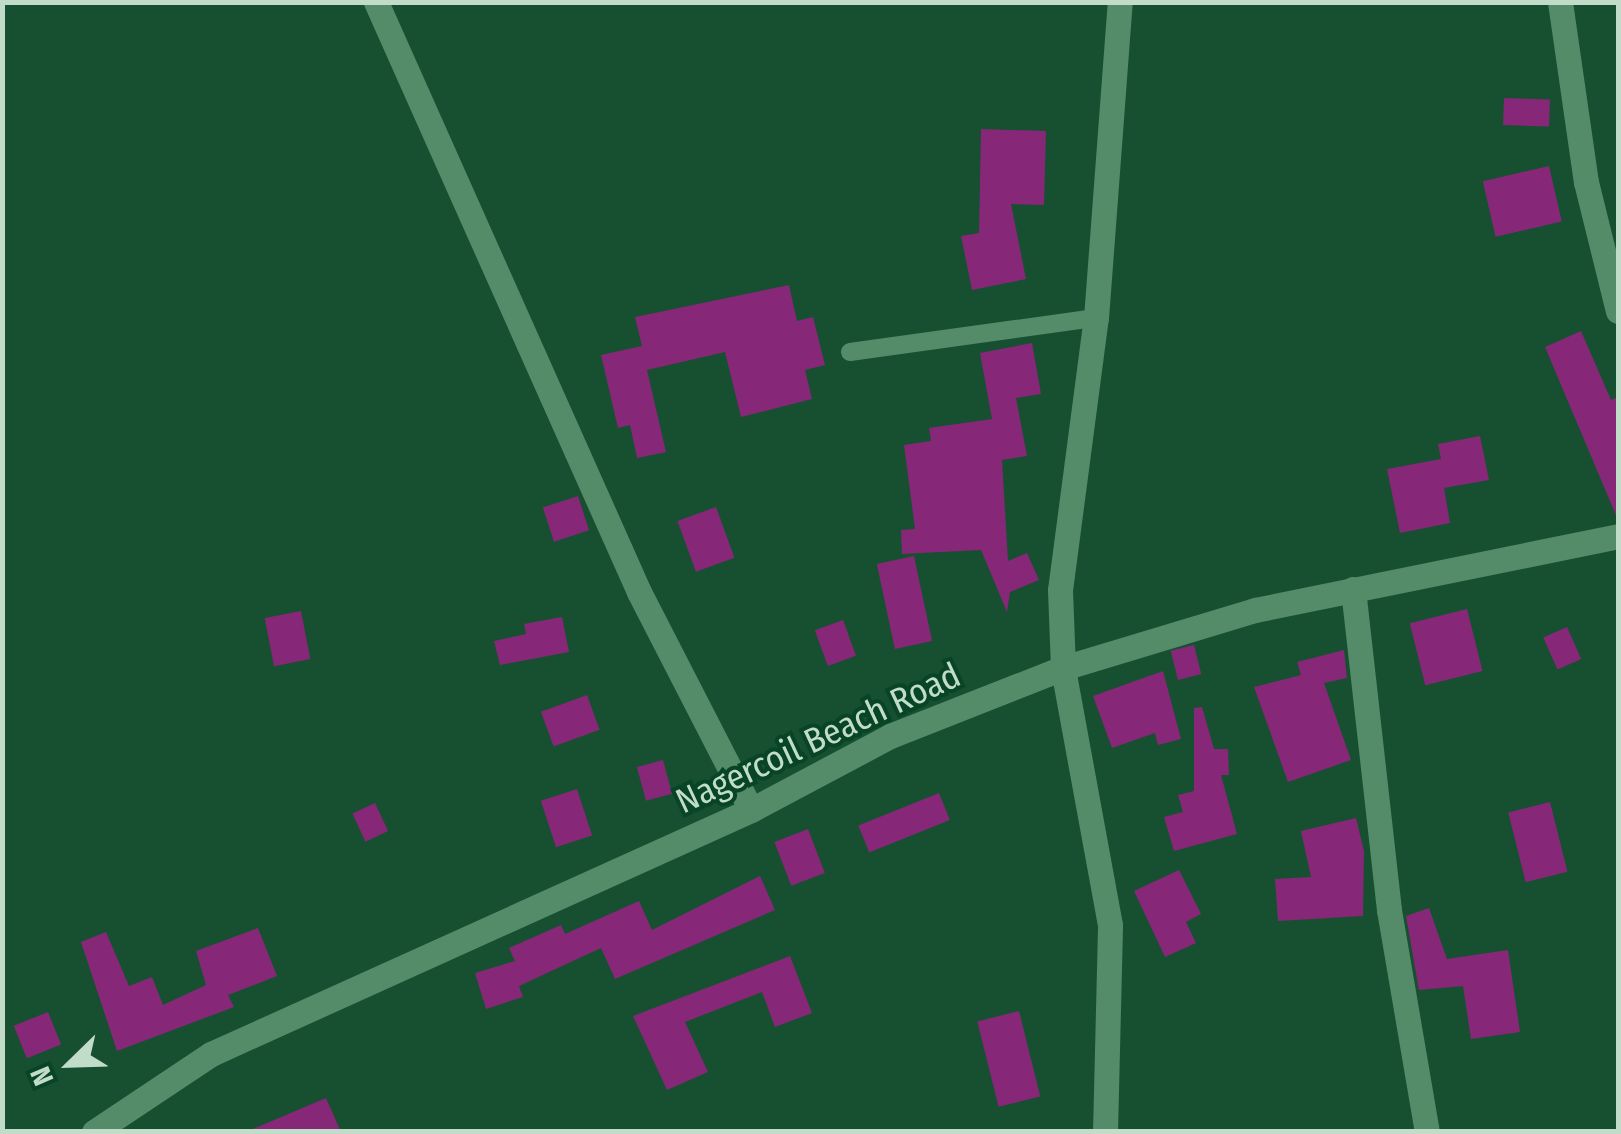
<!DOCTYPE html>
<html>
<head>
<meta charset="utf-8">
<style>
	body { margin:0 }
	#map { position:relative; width:1621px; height:1134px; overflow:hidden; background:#165030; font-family:"Fira Sans Condensed",sans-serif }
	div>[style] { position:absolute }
	.building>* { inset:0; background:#872777; transform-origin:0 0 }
	.lane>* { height:18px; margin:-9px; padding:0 9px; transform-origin:9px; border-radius:9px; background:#548b68 }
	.street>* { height:25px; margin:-12.5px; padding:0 12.5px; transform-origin:12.5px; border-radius:12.5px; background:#548b68 }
	.secondary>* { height:25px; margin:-12.5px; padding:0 12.5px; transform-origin:12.5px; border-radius:12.5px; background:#548b68 }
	span { translate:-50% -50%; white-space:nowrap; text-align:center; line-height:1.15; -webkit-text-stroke:8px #074526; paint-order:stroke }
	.street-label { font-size:35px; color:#c1ddc9 }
	.frame { position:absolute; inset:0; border:5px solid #c1ddc9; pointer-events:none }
	.north { position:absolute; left:20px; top:1014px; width:100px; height:100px; -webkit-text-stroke:8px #074526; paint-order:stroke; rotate:247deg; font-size:28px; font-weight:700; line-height:40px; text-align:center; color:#c1ddc9 }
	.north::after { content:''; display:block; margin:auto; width:35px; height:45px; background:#c1ddc9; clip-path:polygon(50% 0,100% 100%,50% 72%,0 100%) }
</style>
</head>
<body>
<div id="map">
	<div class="building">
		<div style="left:1504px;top:98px;width:46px;height:27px;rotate:2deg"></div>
		<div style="clip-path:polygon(981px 129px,1046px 131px,1044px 205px,1011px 204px,1026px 279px,972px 290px,961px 236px,979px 233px)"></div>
		<div style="left:1549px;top:166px;width:57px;height:68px;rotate:77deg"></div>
		<div style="clip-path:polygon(789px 285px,797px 321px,813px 317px,825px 365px,805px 370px,812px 399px,741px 417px,725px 352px,647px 370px,666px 452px,637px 458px,630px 425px,618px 428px,601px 355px,642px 346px,635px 317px)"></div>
		<div style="clip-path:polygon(1581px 331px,1611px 400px,1618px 397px,1618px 520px,1545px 347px)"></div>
		<div style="clip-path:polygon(1032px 343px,1041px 394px,1016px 398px,1027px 456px,1002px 460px,1008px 561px,1027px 553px,1039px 580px,1010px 592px,1007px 612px,981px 550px,902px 554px,901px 530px,915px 529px,904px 445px,931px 441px,929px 428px,992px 419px,980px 353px)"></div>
		<div style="clip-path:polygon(1480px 436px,1489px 480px,1444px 488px,1450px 523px,1400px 533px,1387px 469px,1441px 459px,1438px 444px)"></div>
		<div style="left:578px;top:496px;width:36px;height:37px;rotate:72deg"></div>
		<div style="left:716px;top:507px;width:54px;height:41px;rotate:70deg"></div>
		<div style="left:914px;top:556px;width:87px;height:38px;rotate:78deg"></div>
		<div style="left:1467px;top:609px;width:64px;height:59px;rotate:76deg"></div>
		<div style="left:301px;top:611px;width:49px;height:37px;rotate:79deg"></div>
		<div style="clip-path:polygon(562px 617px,569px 652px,500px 665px,494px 641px,526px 634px,524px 624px)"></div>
		<div style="left:843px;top:620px;width:38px;height:30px;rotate:70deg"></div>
		<div style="left:1567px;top:627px;width:35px;height:26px;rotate:66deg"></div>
		<div style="left:1194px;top:645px;width:30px;height:24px;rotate:76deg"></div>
		<div style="clip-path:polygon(1344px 650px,1347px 678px,1324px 683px,1351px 760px,1288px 782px,1254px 687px,1301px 675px,1297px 662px)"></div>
		<div style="clip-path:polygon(1163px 671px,1181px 739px,1158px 745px,1155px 733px,1112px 748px,1093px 696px)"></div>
		<div style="left:587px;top:695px;width:37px;height:49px;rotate:70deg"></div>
		<div style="clip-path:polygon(1202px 707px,1214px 749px,1228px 749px,1229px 775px,1221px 775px,1237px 834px,1174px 851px,1164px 817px,1183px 812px,1178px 795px,1194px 791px,1194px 708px)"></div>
		<div style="left:663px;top:760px;width:35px;height:27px;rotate:75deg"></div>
		<div style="left:577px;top:789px;width:49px;height:38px;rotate:72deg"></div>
		<div style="left:939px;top:793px;width:29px;height:87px;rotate:68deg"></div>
		<div style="left:1550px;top:802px;width:72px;height:43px;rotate:76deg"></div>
		<div style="left:375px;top:803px;width:31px;height:25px;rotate:65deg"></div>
		<div style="clip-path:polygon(1356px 818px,1364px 851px,1363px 916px,1278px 921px,1275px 879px,1311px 877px,1301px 831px)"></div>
		<div style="left:808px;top:829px;width:47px;height:36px;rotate:69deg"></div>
		<div style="clip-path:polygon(1179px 870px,1201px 914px,1186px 922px,1196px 943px,1165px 957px,1134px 891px)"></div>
		<div style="clip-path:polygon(760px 876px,775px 910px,615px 979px,601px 948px,519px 986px,523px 997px,486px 1009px,475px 973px,515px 961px,509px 948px,561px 925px,565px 934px,639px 901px,652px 930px)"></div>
		<div style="clip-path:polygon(1429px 908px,1447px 959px,1508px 950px,1520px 1032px,1471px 1039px,1463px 986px,1419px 990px,1406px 916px)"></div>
		<div style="clip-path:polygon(258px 928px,277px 976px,228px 995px,234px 1007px,117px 1051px,81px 942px,106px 932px,129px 986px,152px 977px,163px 1005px,206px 985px,196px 951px)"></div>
		<div style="clip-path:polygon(790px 956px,812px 1013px,775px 1027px,762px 992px,685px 1022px,708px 1072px,667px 1090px,633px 1016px)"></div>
		<div style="left:1019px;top:1011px;width:88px;height:43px;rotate:76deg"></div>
		<div style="left:48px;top:1012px;width:35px;height:37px;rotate:68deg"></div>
		<div style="clip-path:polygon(326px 1098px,341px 1132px,248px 1132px,248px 1131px)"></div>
	</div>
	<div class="lane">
		<div style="left:850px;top:352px;width:248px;rotate:-7.9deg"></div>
	</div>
	<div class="street">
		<div style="left:376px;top:2px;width:646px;rotate:65.97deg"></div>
		<div style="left:639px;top:592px;width:245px;rotate:62.8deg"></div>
		<div style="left:1560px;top:2px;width:182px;rotate:81.8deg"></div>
		<div style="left:1586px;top:182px;width:133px;rotate:76.1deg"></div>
		<div style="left:1353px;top:589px;width:323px;rotate:83.6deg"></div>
		<div style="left:1389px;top:910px;width:225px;rotate:80.3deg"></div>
		<div style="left:1105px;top:1132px;width:207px;rotate:-88.6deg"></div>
		<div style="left:1110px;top:925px;width:261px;rotate:-100.4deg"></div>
		<div style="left:1063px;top:668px;width:78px;rotate:-92.2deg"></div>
		<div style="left:1060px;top:590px;width:274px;rotate:-82.5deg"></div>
		<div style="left:1096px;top:318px;width:317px;rotate:-85.7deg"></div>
	</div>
	<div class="secondary">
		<div style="left:94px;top:1132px;width:141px;rotate:-33.7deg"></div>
		<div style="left:211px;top:1054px;width:593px;rotate:-24.32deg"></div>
		<div style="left:751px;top:810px;width:157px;rotate:-28deg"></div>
		<div style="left:890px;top:736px;width:186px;rotate:-21.5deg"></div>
		<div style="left:1063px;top:668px;width:201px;rotate:-16.8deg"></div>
		<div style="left:1255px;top:610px;width:370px;rotate:-11.5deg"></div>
	</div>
	<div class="street-label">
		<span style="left:818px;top:738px;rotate:-25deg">Nagercoil Beach Road</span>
	</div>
	<div class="frame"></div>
	<div class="north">N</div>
</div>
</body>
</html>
